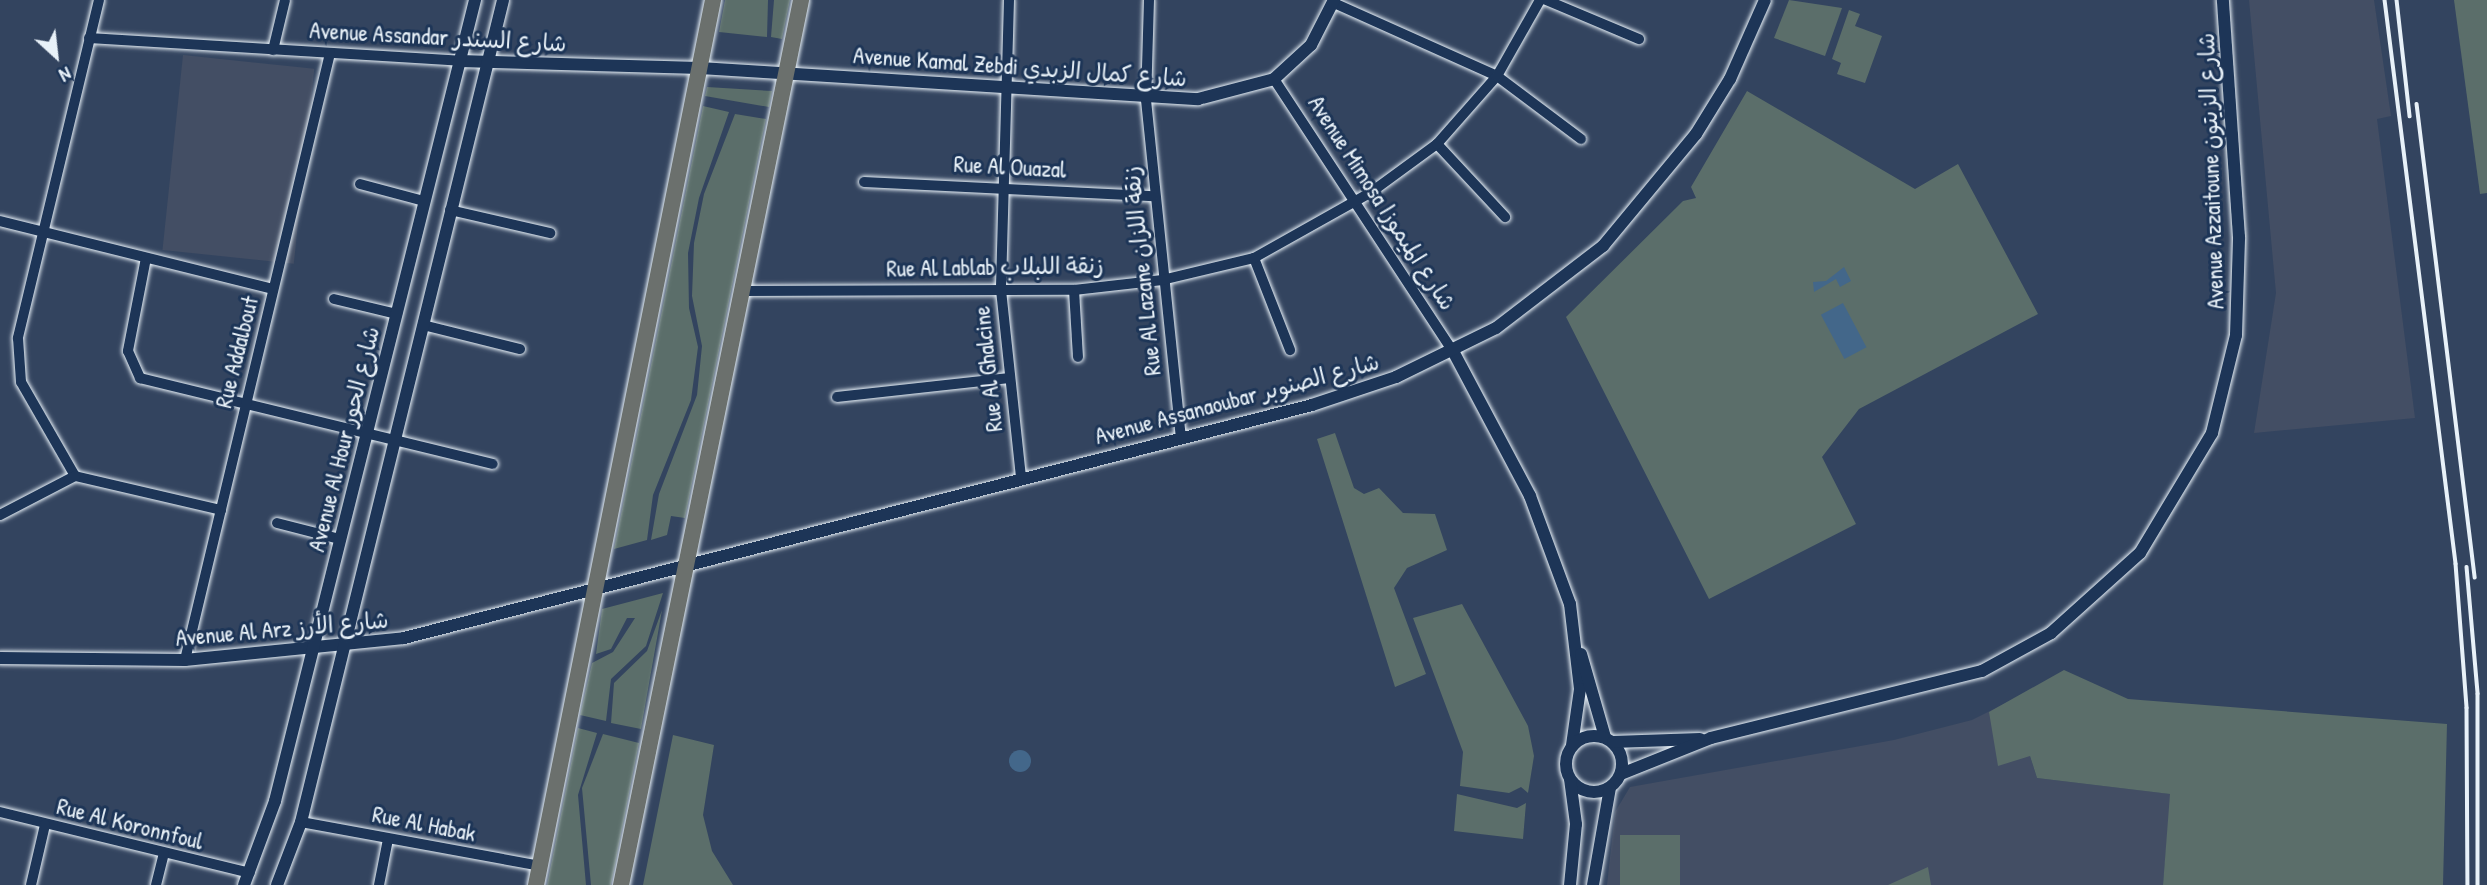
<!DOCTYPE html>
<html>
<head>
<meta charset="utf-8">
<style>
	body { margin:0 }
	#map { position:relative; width:2487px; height:885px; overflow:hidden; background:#33445f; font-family:"Patrick Hand","Playpen Sans Arabic",sans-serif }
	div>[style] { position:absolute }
	.built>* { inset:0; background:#434e64; transform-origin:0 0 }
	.green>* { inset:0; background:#5b6e6a; transform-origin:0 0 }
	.water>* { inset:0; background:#43678a; transform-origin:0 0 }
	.round { border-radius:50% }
	.roads { filter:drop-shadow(0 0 2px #e8f1f8) drop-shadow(0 0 2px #e8f1f8) }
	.minor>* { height:10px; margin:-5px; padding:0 5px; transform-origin:5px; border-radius:5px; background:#1d3557 }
	.tertiary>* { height:12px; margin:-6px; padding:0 6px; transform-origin:6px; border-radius:6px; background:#1d3557 }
	.tertiary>.ring { margin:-6px; padding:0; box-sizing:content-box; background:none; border:12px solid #1d3557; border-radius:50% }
	.primary>* { height:16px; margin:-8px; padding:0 8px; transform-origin:8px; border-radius:8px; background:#6b706d }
	.rail>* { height:3.5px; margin:-1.75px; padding:0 1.75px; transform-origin:1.75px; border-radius:1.75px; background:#e8f1f8 }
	span { translate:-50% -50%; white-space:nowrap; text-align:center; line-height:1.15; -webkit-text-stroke:6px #1d3557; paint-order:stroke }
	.street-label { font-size:23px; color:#e8f1f8 }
	.north { position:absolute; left:21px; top:21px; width:70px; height:70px; -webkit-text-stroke:5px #1d3557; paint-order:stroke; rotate:153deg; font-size:19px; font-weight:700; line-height:28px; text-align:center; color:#e8f1f8 }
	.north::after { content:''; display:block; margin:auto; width:24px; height:32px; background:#e8f1f8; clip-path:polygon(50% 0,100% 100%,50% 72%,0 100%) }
</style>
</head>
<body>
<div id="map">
	<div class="built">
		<div style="clip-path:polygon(2249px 0,2374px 0,2391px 116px,2377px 119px,2415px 418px,2254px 433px,2276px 293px)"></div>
		<div style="left:183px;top:55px;width:132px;height:196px;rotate:6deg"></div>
		<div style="clip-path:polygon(2012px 700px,2037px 778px,2171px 794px,2163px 885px,1607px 885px,1615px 812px,1630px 787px,1894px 740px,1972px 720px)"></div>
	</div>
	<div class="green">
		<div style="clip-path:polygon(725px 0,768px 0,767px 37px,719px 32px)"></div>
		<div style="clip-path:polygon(774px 0,790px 0,782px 39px,771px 37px)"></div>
		<div style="clip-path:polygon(1789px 0,1842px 8px,1825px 56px,1774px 38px)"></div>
		<div style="clip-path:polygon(2454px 0,2487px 0,2487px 193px,2480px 194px)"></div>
		<div style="clip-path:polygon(1849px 10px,1860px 14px,1855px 26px,1882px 36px,1865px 83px,1837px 74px,1841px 63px,1832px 59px)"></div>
		<div style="clip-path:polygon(707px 87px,772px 91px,769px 107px,705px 96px)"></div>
		<div style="clip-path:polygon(1747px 91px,1915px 189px,1958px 164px,2038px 314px,1859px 409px,1822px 457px,1856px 524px,1709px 599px,1566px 317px,1683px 201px,1696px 198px,1691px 187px)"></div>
		<div style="clip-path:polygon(703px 106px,729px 112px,699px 198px,688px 253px,689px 308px,698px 347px,691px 400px,653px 495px,647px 540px,614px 549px)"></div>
		<div style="clip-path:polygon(735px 114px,766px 119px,685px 518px,671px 516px,667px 535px,651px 540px,659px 494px,697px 395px,702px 346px,692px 296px,694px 243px,704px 194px)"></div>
		<div style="clip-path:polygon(1335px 433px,1354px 488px,1364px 494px,1379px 488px,1403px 513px,1435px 514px,1447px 550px,1407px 568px,1394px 588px,1426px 674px,1395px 687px,1317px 439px)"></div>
		<div style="clip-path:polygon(663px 593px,646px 646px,611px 679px,606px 721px,580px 715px,592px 663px,613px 652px,635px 618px,627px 618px,611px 649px,596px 654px,602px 609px)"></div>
		<div style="clip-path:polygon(1462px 604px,1528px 726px,1534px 756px,1528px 793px,1521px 787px,1509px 793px,1460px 786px,1463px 752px,1413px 618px)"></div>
		<div style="clip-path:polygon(662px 610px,641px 729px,611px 723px,614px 683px,647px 651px)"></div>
		<div style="clip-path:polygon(2064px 670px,2128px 699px,2447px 724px,2443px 885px,2163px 885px,2170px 794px,2037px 778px,2030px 756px,1998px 766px,1989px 712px)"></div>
		<div style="clip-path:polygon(578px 728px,597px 733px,578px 795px,586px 885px,547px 885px)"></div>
		<div style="clip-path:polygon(603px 734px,639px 743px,611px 885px,591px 885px,582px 788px)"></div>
		<div style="clip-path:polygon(673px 735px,714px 745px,703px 815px,712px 851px,733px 885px,643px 885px)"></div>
		<div style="clip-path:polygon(1457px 794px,1517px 808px,1526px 803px,1523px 839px,1454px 831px)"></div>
		<div style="left:1620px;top:835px;width:60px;height:50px"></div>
		<div style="clip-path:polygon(1928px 867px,1931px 885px,1888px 885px)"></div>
	</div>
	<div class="water">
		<div style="clip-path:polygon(1844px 267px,1851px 281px,1840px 287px,1836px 279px,1814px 292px,1813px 282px,1826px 281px)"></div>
		<div style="left:1843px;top:303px;width:50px;height:25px;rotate:62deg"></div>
		<div class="round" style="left:1009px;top:750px;width:22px;height:22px"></div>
	</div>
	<div class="roads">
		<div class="minor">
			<div style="left:99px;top:0;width:348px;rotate:103.5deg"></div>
			<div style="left:18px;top:338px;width:44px;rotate:86.1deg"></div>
			<div style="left:21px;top:382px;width:108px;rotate:60.1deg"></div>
			<div style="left:75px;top:476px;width:150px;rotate:13.1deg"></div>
			<div style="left:1009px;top:0;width:290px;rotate:91.6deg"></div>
			<div style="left:1001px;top:290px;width:188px;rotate:83.9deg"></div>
			<div style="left:1149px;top:0;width:100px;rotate:91.7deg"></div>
			<div style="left:1146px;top:100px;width:339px;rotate:84.1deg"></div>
			<div style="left:1546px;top:0;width:101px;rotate:22.8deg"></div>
			<div style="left:1334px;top:3px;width:179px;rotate:24.1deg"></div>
			<div style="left:1497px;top:76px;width:105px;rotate:36.9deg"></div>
			<div style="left:89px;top:38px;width:372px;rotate:3.5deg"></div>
			<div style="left:273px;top:50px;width:51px;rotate:-76.5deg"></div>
			<div style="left:1274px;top:79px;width:326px;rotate:56.7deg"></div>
			<div style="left:1437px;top:144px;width:100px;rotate:47deg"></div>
			<div style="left:864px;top:182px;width:290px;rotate:2.8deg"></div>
			<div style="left:360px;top:184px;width:66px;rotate:14.9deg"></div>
			<div style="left:450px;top:210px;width:103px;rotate:13deg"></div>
			<div style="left:0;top:221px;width:281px;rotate:14deg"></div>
			<div style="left:146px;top:258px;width:95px;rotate:101deg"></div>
			<div style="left:128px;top:351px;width:30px;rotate:66deg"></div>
			<div style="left:140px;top:378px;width:363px;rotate:13.7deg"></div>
			<div style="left:1254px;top:258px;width:99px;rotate:68.6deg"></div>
			<div style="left:1074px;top:290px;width:67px;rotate:86.6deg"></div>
			<div style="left:742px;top:291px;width:332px;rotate:-0.2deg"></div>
			<div style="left:1074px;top:290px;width:89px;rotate:-6.5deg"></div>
			<div style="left:1162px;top:280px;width:95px;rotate:-13.4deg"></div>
			<div style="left:1254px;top:258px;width:133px;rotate:-29.3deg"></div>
			<div style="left:1370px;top:193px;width:83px;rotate:-36.2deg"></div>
			<div style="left:1437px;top:144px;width:91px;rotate:-48.6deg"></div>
			<div style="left:1497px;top:76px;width:87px;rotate:-60.5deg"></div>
			<div style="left:334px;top:299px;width:65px;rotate:13.4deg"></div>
			<div style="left:423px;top:325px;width:100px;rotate:13.9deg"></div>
			<div style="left:837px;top:397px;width:173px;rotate:-6.3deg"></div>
			<div style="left:0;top:515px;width:85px;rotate:-27.5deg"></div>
			<div style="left:277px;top:523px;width:65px;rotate:14.3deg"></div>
			<div style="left:185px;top:660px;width:624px;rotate:-76.56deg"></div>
			<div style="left:0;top:812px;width:257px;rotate:13.7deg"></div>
			<div style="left:301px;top:822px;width:243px;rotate:10.4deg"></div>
			<div style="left:31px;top:885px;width:62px;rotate:-76.9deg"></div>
			<div style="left:156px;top:885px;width:32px;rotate:-76deg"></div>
			<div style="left:379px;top:885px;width:47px;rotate:-78.9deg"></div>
		</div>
		<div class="tertiary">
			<div style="left:460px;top:61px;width:240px;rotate:1.7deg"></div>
			<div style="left:700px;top:68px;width:499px;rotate:3.6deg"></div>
			<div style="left:1198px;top:99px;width:79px;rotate:-14.7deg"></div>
			<div style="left:1274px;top:79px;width:50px;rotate:-42.6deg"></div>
			<div style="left:1311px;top:45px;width:51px;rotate:-62.9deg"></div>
			<div style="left:1453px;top:351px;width:164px;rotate:62deg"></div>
			<div style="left:1530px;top:496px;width:115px;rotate:69.7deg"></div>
			<div style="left:1570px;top:604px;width:86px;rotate:83.3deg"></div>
			<div style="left:1580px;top:689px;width:57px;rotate:98.1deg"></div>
			<div style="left:1581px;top:654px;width:86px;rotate:73.9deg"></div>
			<div style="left:0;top:658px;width:185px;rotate:0.6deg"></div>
			<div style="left:185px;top:660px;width:220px;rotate:-5.7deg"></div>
			<div style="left:404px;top:638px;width:937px;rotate:-14.39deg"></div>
			<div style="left:1312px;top:405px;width:89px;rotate:-18.4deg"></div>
			<div style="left:1396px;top:377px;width:111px;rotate:-26.1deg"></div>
			<div style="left:1496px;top:328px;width:135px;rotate:-37.5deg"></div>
			<div style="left:1603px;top:246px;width:146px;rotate:-50.3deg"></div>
			<div style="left:1696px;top:134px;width:65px;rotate:-58.3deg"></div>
			<div style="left:1730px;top:79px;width:86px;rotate:-66.1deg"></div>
			<div class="ring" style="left:1566px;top:736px;width:44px;height:44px"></div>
			<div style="left:1613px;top:742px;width:87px;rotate:-2deg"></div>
			<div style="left:1621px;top:774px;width:97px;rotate:-21.8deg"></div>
			<div style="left:1711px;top:738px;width:279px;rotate:-13.9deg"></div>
			<div style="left:1982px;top:671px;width:79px;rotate:-28.8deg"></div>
			<div style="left:2051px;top:633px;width:120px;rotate:-42deg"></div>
			<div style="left:2140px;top:553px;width:140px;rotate:-59deg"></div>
			<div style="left:2212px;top:433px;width:101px;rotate:-76.2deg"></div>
			<div style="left:2236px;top:335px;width:98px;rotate:-88.2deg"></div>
			<div style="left:2239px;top:237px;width:238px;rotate:-93.9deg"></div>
			<div style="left:244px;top:885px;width:90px;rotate:-69.7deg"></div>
			<div style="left:275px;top:801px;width:826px;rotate:-75.98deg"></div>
			<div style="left:277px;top:885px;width:67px;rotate:-69.1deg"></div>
			<div style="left:301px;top:822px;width:846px;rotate:-76.19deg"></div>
			<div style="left:1570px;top:885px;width:61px;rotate:-84.4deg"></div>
			<div style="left:1576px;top:824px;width:45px;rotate:-97.6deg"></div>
			<div style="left:1593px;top:885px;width:98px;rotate:-80.1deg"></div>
		</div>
		<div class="primary">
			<div style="left:536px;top:885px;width:903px;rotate:-78.69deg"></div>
			<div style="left:621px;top:885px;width:903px;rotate:-78.5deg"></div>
		</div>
	</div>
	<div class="rail">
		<div style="left:2385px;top:0;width:568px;rotate:82.82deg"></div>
		<div style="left:2456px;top:564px;width:144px;rotate:85.6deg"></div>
		<div style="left:2467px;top:708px;width:177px;rotate:89.7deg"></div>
		<div style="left:2397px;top:0;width:117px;rotate:83.6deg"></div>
		<div style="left:2417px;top:104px;width:477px;rotate:83deg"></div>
		<div style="left:2467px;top:567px;width:127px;rotate:85deg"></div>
		<div style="left:2478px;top:694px;width:191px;rotate:90deg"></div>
	</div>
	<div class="street-label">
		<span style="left:438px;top:37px;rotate:3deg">Avenue Assandar شارع السندر</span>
		<span style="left:1020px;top:67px;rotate:4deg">Avenue Kamal Zebdi شارع كمال الزبدي</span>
		<span style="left:1010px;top:167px;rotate:3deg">Rue Al Ouazal</span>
		<span style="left:2211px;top:171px;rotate:-92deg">Avenue Azzaitoune شارع الزيتون</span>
		<span style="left:1382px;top:203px;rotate:57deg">Avenue Mimosa شارع الميموزا</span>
		<span style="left:995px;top:267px;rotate:-1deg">Rue Al Lablab زنقة اللبلاب</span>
		<span style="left:1142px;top:271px;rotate:-96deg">Rue Al Lazane زنقة اللزان</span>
		<span style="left:237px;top:352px;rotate:-76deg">Rue Addalbout</span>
		<span style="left:988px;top:369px;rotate:-96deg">Rue Al Ghalcine</span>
		<span style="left:1237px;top:399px;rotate:-15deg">Avenue Assanaoubar شارع الصنوبر</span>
		<span style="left:344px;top:439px;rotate:-76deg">Avenue Al Hour شارع الحور</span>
		<span style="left:282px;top:629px;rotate:-5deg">Avenue Al Arz شارع الأرز</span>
		<span style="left:130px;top:824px;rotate:14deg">Rue Al Koronnfoul</span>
		<span style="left:424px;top:824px;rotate:11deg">Rue Al Habak</span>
	</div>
	<div class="north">N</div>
</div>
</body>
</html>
